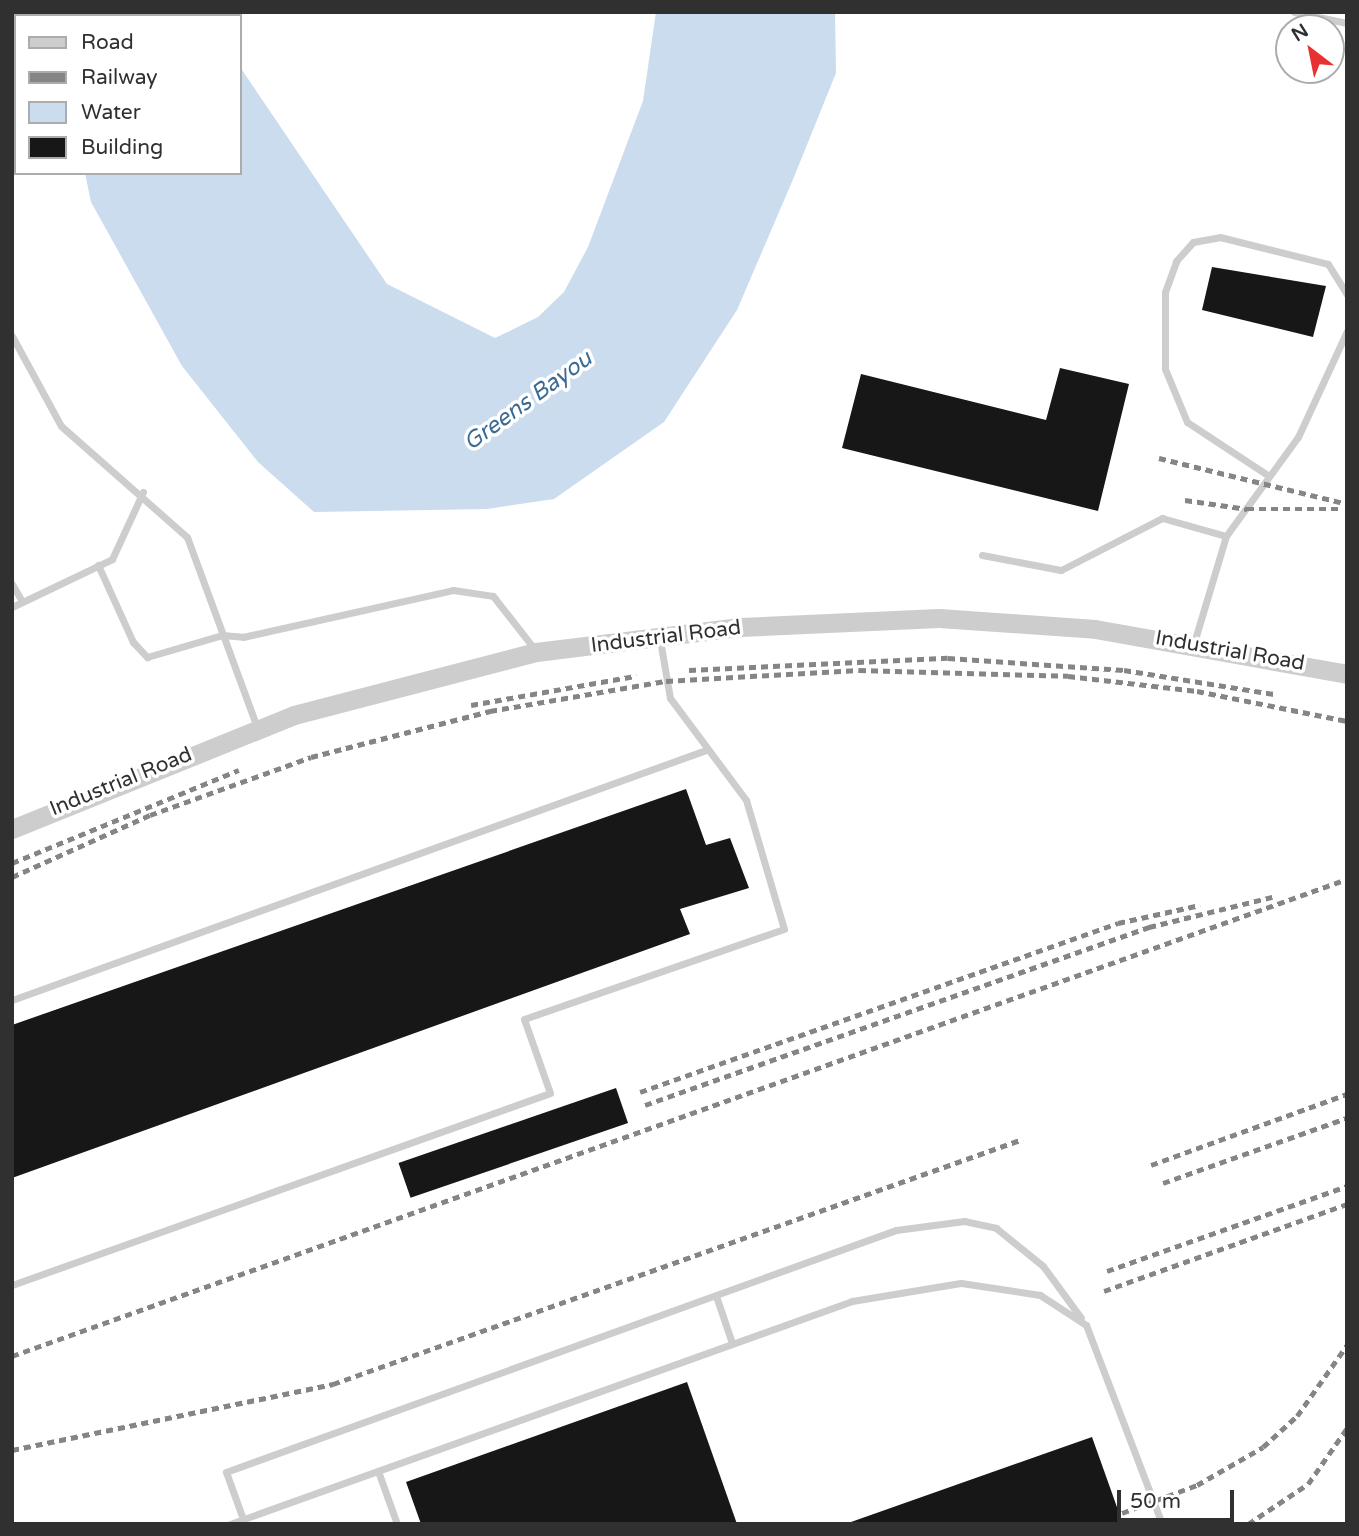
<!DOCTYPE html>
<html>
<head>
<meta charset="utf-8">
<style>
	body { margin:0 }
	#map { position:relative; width:1359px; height:1536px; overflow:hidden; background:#fff; font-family:"Varela Round",sans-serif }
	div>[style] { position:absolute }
	.water>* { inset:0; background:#cadced; transform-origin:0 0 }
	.building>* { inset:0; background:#171717; transform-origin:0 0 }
	.service>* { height:7px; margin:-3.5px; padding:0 3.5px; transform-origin:3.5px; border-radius:3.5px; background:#cdcdcd }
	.tertiary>* { height:19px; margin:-9.5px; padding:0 9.5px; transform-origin:9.5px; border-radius:9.5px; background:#cdcdcd }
	.rail>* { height:4.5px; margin-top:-2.25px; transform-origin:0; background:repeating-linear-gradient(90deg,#858585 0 7px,transparent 0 12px) }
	span { translate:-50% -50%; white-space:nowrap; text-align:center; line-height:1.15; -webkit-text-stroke:7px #fff; paint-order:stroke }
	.street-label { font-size:21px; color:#303030 }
	.water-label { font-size:23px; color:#3c6b93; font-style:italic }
	.frame { position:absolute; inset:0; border:14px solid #303030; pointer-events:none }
	.legend { position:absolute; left:14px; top:14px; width:228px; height:161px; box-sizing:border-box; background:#fff; border:2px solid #acacac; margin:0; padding:9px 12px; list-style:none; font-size:21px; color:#303030 }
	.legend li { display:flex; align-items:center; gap:14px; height:35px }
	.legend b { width:35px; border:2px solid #acacac }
	.north { position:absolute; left:1275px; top:14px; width:70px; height:70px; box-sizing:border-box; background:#fff; border:2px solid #acacac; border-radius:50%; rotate:328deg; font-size:19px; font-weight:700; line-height:28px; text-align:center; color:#303030 }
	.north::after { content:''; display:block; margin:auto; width:24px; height:32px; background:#e73231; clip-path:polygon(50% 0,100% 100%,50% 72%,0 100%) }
	.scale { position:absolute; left:1117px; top:1490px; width:117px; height:32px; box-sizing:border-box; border:4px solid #303030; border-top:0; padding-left:9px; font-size:21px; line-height:24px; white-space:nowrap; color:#303030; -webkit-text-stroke:5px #fff; paint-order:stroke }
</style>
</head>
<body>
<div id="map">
	<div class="water">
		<div style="left:60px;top:12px;width:164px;height:4px"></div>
		<div style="clip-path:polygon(656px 12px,835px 12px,836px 73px,794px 177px,737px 310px,664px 422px,554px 499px,487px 509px,314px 512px,258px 462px,182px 366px,91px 202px,85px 173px,240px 173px,240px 67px,387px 284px,495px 338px,538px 317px,564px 292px,588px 247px,643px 101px)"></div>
	</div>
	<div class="building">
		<div style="clip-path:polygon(1212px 267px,1326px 286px,1313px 337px,1202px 310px)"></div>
		<div style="clip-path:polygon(1060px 368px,1129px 384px,1098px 511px,842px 448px,861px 374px,1046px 420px)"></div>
		<div style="clip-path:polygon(686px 789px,706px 845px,730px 838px,749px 888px,680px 909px,690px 934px,12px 1178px,12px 1025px)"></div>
		<div style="left:616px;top:1088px;width:37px;height:230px;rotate:71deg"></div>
		<div style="clip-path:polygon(687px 1382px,737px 1524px,421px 1524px,406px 1482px)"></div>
		<div style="clip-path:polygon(1092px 1437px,1123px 1524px,851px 1524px,851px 1522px)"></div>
	</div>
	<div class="service">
		<div style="left:28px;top:12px;width:4px;rotate:76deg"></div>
		<div style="left:1294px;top:12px;width:54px;rotate:11.7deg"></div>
		<div style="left:12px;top:105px;width:18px;rotate:-77deg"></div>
		<div style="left:12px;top:336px;width:102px;rotate:61.4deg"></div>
		<div style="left:61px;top:426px;width:168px;rotate:41.4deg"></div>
		<div style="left:187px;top:537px;width:202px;rotate:69.8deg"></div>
		<div style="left:1269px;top:476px;width:98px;rotate:-146.6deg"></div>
		<div style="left:1187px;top:422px;width:57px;rotate:-112.5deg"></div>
		<div style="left:1165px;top:369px;width:77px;rotate:-90deg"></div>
		<div style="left:1165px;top:292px;width:33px;rotate:-70deg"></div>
		<div style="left:1176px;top:261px;width:25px;rotate:-48deg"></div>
		<div style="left:1193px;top:242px;width:27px;rotate:-10deg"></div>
		<div style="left:1220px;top:237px;width:111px;rotate:14deg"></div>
		<div style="left:1328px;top:264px;width:36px;rotate:58deg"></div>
		<div style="left:1226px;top:536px;width:122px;rotate:-54deg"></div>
		<div style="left:1298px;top:437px;width:117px;rotate:-65.2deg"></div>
		<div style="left:982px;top:555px;width:80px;rotate:10.8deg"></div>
		<div style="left:1061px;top:570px;width:114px;rotate:-27.2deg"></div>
		<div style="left:1162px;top:518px;width:66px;rotate:15.7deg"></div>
		<div style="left:1226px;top:536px;width:112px;rotate:106.7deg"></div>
		<div style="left:98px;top:565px;width:85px;rotate:65.6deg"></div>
		<div style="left:133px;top:642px;width:21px;rotate:47deg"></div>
		<div style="left:147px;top:657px;width:78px;rotate:-16.3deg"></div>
		<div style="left:222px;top:635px;width:21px;rotate:5deg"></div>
		<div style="left:243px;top:637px;width:215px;rotate:-12.6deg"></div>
		<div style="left:453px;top:590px;width:40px;rotate:8.5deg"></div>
		<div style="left:493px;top:596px;width:70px;rotate:52deg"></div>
		<div style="left:12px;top:584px;width:20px;rotate:60deg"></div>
		<div style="left:12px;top:607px;width:111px;rotate:-25.6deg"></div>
		<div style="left:112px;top:559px;width:74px;rotate:-65.2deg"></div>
		<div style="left:12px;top:1000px;width:738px;rotate:-19.81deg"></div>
		<div style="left:12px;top:1285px;width:571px;rotate:-19.64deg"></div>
		<div style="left:550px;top:1093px;width:78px;rotate:-109.4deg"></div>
		<div style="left:524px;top:1019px;width:275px;rotate:-19.1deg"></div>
		<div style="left:784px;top:929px;width:134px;rotate:-106.4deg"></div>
		<div style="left:746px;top:800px;width:127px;rotate:-126.7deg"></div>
		<div style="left:670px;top:698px;width:59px;rotate:-99.8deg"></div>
		<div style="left:716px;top:1296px;width:50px;rotate:71.2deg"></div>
		<div style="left:378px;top:1471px;width:56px;rotate:70.3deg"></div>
		<div style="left:243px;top:1519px;width:50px;rotate:-109.9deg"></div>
		<div style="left:226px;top:1472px;width:712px;rotate:-19.86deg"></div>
		<div style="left:896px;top:1230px;width:69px;rotate:-7.5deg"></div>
		<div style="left:964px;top:1221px;width:33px;rotate:12deg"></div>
		<div style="left:996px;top:1228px;width:60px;rotate:39deg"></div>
		<div style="left:1043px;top:1266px;width:64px;rotate:53.8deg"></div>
		<div style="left:230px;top:1524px;width:661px;rotate:-19.72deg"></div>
		<div style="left:852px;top:1301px;width:110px;rotate:-9.4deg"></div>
		<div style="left:961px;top:1283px;width:80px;rotate:8.6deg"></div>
		<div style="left:1040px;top:1295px;width:55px;rotate:33.1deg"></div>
		<div style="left:1086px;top:1325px;width:213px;rotate:69.1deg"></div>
	</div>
	<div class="tertiary">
		<div style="left:12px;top:829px;width:304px;rotate:-22deg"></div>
		<div style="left:294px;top:715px;width:250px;rotate:-14.6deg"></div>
		<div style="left:536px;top:652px;width:206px;rotate:-7deg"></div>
		<div style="left:740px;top:627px;width:199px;rotate:-2.6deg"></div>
		<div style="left:939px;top:618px;width:156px;rotate:4deg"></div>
		<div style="left:1095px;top:629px;width:256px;rotate:10.1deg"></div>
	</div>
	<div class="rail">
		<div style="left:1159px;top:458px;width:194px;rotate:13.7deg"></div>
		<div style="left:1185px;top:500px;width:63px;rotate:8.3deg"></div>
		<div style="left:1247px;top:509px;width:95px"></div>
		<div style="left:689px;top:670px;width:259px;rotate:-2.7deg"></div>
		<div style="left:948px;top:658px;width:176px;rotate:3.9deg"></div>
		<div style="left:1124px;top:670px;width:152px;rotate:9.1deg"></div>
		<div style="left:471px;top:705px;width:168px;rotate:-10deg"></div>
		<div style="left:12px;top:863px;width:245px;rotate:-22.3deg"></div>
		<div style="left:12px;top:877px;width:151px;rotate:-24.2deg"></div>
		<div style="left:150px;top:815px;width:171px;rotate:-19.8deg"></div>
		<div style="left:311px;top:757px;width:185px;rotate:-14.4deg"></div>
		<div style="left:490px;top:711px;width:179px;rotate:-9.7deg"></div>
		<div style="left:666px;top:681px;width:193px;rotate:-3.3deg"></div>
		<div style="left:859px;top:670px;width:209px;rotate:1.6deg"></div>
		<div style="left:1068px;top:676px;width:130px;rotate:6.6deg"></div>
		<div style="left:1197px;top:691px;width:153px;rotate:11.3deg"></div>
		<div style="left:640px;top:1092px;width:507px;rotate:-19.47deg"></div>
		<div style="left:1118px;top:923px;width:84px;rotate:-12.4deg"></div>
		<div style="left:645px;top:1105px;width:535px;rotate:-19.45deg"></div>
		<div style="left:1149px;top:927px;width:127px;rotate:-13.7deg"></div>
		<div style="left:1151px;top:1165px;width:208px;rotate:-19.9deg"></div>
		<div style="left:1163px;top:1183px;width:195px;rotate:-19.5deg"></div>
		<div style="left:1107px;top:1271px;width:255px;rotate:-19.5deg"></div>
		<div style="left:1104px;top:1291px;width:258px;rotate:-19.7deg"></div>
		<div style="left:12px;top:1356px;width:1418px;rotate:-19.66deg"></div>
		<div style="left:12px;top:1450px;width:328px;rotate:-11.6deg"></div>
		<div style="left:333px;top:1384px;width:732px;rotate:-19.55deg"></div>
		<div style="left:1122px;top:1513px;width:80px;rotate:-20.5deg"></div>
		<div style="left:1197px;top:1485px;width:76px;rotate:-29.9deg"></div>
		<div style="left:1263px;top:1447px;width:46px;rotate:-42.4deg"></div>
		<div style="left:1297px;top:1416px;width:87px;rotate:-54.8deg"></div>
		<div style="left:1248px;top:1524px;width:72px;rotate:-33.7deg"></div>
		<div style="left:1308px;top:1484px;width:68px;rotate:-55.1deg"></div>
	</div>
	<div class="street-label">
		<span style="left:666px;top:637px;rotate:-7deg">Industrial Road</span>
		<span style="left:1230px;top:651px;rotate:10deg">Industrial Road</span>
		<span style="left:121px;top:782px;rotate:-22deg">Industrial Road</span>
	</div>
	<div class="water-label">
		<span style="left:528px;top:401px;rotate:-36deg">Greens Bayou</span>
	</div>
	<div class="frame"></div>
	<ul class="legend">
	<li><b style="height:9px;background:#cdcdcd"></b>Road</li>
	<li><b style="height:9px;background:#858585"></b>Railway</li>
	<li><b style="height:19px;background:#cadced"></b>Water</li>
	<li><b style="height:19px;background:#171717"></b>Building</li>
	</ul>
	<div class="north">N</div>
	<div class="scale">50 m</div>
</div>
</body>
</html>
